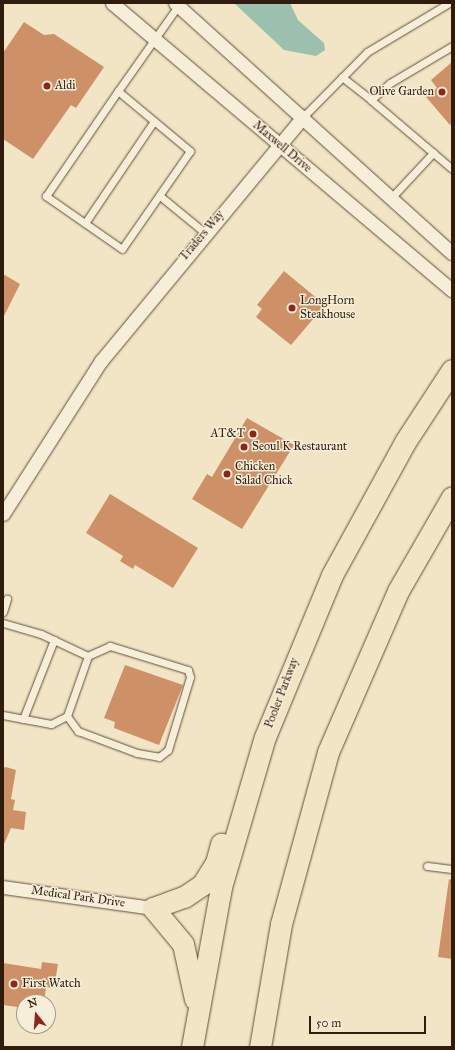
<!DOCTYPE html>
<html>
<head>
<meta charset="utf-8">
<style>
	body { margin:0 }
	#map { position:relative; width:455px; height:1050px; overflow:hidden; background:#f2e5c5; font-family:"IM FELL Great Primer",serif }
	div>[style] { position:absolute }
	.water>* { inset:0; background:#9cc0ae }
	.building>* { inset:0; background:#ce9067 }
	.roads { filter:drop-shadow(0 0 1px #604e3a) drop-shadow(0 0 1px #604e3a) }
	.lane>* { height:7px; margin:-3.5px; padding:0 3.5px; transform-origin:3.5px; border-radius:3.5px; background:#f7eed9 }
	.street>* { height:13px; margin:-6.5px; padding:0 6.5px; transform-origin:6.5px; border-radius:6.5px; background:#f7eed9 }
	.primary>* { height:21px; margin:-10.5px; padding:0 10.5px; transform-origin:10.5px; border-radius:10.5px; background:#f2e5c5 }
	.dots>* { width:11px; height:11px; translate:-50% -50%; box-sizing:border-box; border:2px solid #f7eed9; border-radius:50% }
	span { translate:-50% -50%; white-space:nowrap; text-align:center; line-height:1.15; -webkit-text-stroke:3px #f7eed9; paint-order:stroke }
	.poi-label { font-size:12px; color:#2f1c0c }
	.left { translate:0 -50%; text-align:left }
	.right { translate:-100% -50%; text-align:right }
	.street-label { font-size:12px; color:#2f1c0c }
	.frame { position:absolute; inset:0; border:4px solid #2f1c0c; pointer-events:none }
	.north { position:absolute; left:16px; top:994px; width:40px; height:40px; box-sizing:border-box; background:#f7eed9; border:1px solid #a79a87; border-radius:50%; rotate:343deg; font-size:11px; font-weight:700; line-height:16px; text-align:center; color:#2f1c0c }
	.north::after { content:''; display:block; margin:auto; width:14px; height:18px; background:#8f2418; clip-path:polygon(50% 0,100% 100%,50% 72%,0 100%) }
	.scale { position:absolute; left:309px; top:1016px; width:117px; height:18px; box-sizing:border-box; border:2px solid #2f1c0c; border-top:0; padding-left:5px; font-size:12px; line-height:14px; white-space:nowrap; color:#2f1c0c; -webkit-text-stroke:3px #f7eed9; paint-order:stroke }
</style>
</head>
<body>
<div id="map">
	<div class="water">
		<div style="clip-path:polygon(234px 3px,290px 3px,298px 20px,324px 43px,325px 50px,316px 56px,284px 50px)"></div>
	</div>
	<div class="building">
		<div style="clip-path:polygon(24px 22px,44px 35px,54px 34px,104px 67px,76px 108px,71px 105px,33px 159px,3px 139px,3px 53px)"></div>
		<div style="clip-path:polygon(452px 62px,452px 123px,450px 125px,426px 97px,437px 88px,431px 80px)"></div>
		<div style="clip-path:polygon(284px 271px,325px 305px,291px 345px,256px 317px,262px 309px,257px 305px)"></div>
		<div style="clip-path:polygon(3px 274px,20px 284px,3px 318px)"></div>
		<div style="clip-path:polygon(247px 418px,294px 445px,242px 529px,192px 499px,207px 474px,212px 477px)"></div>
		<div style="clip-path:polygon(110px 494px,198px 548px,173px 588px,135px 565px,133px 569px,120px 561px,123px 556px,86px 533px)"></div>
		<div style="clip-path:polygon(125px 665px,183px 685px,159px 745px,114px 728px,115px 722px,104px 718px)"></div>
		<div style="clip-path:polygon(6px 767px,16px 770px,11px 799px,15px 800px,13px 810px,26px 812px,24px 830px,11px 828px,4px 844px,3px 768px)"></div>
		<div style="clip-path:polygon(449px 879px,452px 880px,452px 959px,438px 957px)"></div>
		<div style="clip-path:polygon(42px 962px,58px 964px,54px 988px,46px 987px,44px 1002px,24px 1002px,24px 1008px,3px 1005px,3px 963px,41px 969px)"></div>
	</div>
	<div class="roads">
		<div class="lane">
			<div style="left:342px;top:77px;width:37px;rotate:38deg"></div>
			<div style="left:371px;top:100px;width:25px;rotate:-42deg"></div>
			<div style="left:390px;top:83px;width:72px;rotate:-30.8deg"></div>
			<div style="left:118px;top:91px;width:94px;rotate:39.8deg"></div>
			<div style="left:190px;top:151px;width:119px;rotate:124.8deg"></div>
			<div style="left:122px;top:249px;width:93px;rotate:-145.1deg"></div>
			<div style="left:46px;top:196px;width:127px;rotate:-55.6deg"></div>
			<div style="left:118px;top:91px;width:108px;rotate:-54.8deg"></div>
			<div style="left:371px;top:100px;width:106px;rotate:40.4deg"></div>
			<div style="left:303px;top:117px;width:91px;rotate:-45.4deg"></div>
			<div style="left:367px;top:52px;width:96px;rotate:-30.9deg"></div>
			<div style="left:160px;top:196px;width:57px;rotate:39.3deg"></div>
			<div style="left:391px;top:198px;width:62px;rotate:-47deg"></div>
			<div style="left:85px;top:223px;width:123px;rotate:-55.9deg"></div>
			<div style="left:3px;top:612px;width:14px;rotate:-73deg"></div>
			<div style="left:3px;top:623px;width:40px;rotate:16deg"></div>
			<div style="left:41px;top:634px;width:52px;rotate:25.1deg"></div>
			<div style="left:88px;top:656px;width:64px;rotate:109.3deg"></div>
			<div style="left:67px;top:716px;width:18px;rotate:153deg"></div>
			<div style="left:51px;top:724px;width:49px;rotate:-169.4deg"></div>
			<div style="left:67px;top:716px;width:19px;rotate:54deg"></div>
			<div style="left:78px;top:731px;width:63px;rotate:20.4deg"></div>
			<div style="left:137px;top:753px;width:22px;rotate:10deg"></div>
			<div style="left:159px;top:757px;width:11px;rotate:-38deg"></div>
			<div style="left:168px;top:750px;width:76px;rotate:-73.2deg"></div>
			<div style="left:190px;top:677px;width:7px;rotate:-106deg"></div>
			<div style="left:188px;top:670px;width:82px;rotate:-162.9deg"></div>
			<div style="left:110px;top:646px;width:24px;rotate:156deg"></div>
			<div style="left:23px;top:719px;width:85px;rotate:-68.6deg"></div>
			<div style="left:427px;top:866px;width:25px;rotate:7deg"></div>
		</div>
		<div class="street">
			<div style="left:112px;top:3px;width:445px;rotate:40.2deg"></div>
			<div style="left:175px;top:3px;width:373px;rotate:42.1deg"></div>
			<div style="left:3px;top:514px;width:182px;rotate:-57.4deg"></div>
			<div style="left:101px;top:361px;width:317px;rotate:-50.4deg"></div>
			<div style="left:3px;top:887px;width:151px;rotate:8deg"></div>
		</div>
		<div class="primary">
			<div style="left:195px;top:999px;width:56px;rotate:-102.3deg"></div>
			<div style="left:183px;top:944px;width:47px;rotate:-129.8deg"></div>
			<div style="left:153px;top:908px;width:33px;rotate:-20deg"></div>
			<div style="left:184px;top:897px;width:22px;rotate:-34deg"></div>
			<div style="left:202px;top:885px;width:26px;rotate:-58deg"></div>
			<div style="left:216px;top:863px;width:20px;rotate:-75deg"></div>
			<div style="left:192px;top:1047px;width:163px;rotate:-79.7deg"></div>
			<div style="left:221px;top:887px;width:156px;rotate:-73.7deg"></div>
			<div style="left:265px;top:737px;width:175px;rotate:-67.5deg"></div>
			<div style="left:332px;top:575px;width:152px;rotate:-61.2deg"></div>
			<div style="left:405px;top:442px;width:86px;rotate:-56.9deg"></div>
			<div style="left:260px;top:1047px;width:125px;rotate:-80.3deg"></div>
			<div style="left:281px;top:924px;width:178px;rotate:-74.7deg"></div>
			<div style="left:328px;top:752px;width:176px;rotate:-66.5deg"></div>
			<div style="left:398px;top:591px;width:108px;rotate:-60.1deg"></div>
		</div>
	</div>
	<div class="dots">
		<div style="left:47px;top:86px;background:#8f2418"></div>
		<div style="left:442px;top:92px;background:#8f2418"></div>
		<div style="left:292px;top:308px;background:#8f2418"></div>
		<div style="left:253px;top:434px;background:#8f2418"></div>
		<div style="left:244px;top:447px;background:#8f2418"></div>
		<div style="left:227px;top:474px;background:#8f2418"></div>
		<div style="left:14px;top:984px;background:#8f2418"></div>
	</div>
	<div class="poi-label">
		<span class="left" style="left:55px;top:86px">Aldi</span>
		<span class="right" style="left:434px;top:92px">Olive Garden</span>
		<span class="left" style="left:300px;top:308px">LongHorn<br>Steakhouse</span>
		<span class="right" style="left:245px;top:434px">AT&amp;T</span>
		<span class="left" style="left:252px;top:447px">Seoul K Restaurant</span>
		<span class="left" style="left:235px;top:474px">Chicken<br>Salad Chick</span>
		<span class="left" style="left:22px;top:984px">First Watch</span>
	</div>
	<div class="street-label">
		<span style="left:282px;top:147px;rotate:40deg">Maxwell Drive</span>
		<span style="left:202px;top:236px;rotate:-50deg">Traders Way</span>
		<span style="left:282px;top:693px;rotate:-69deg">Pooler Parkway</span>
		<span style="left:78px;top:897px;rotate:8deg">Medical Park Drive</span>
	</div>
	<div class="frame"></div>
	<div class="north">N</div>
	<div class="scale">50 m</div>
</div>
</body>
</html>
